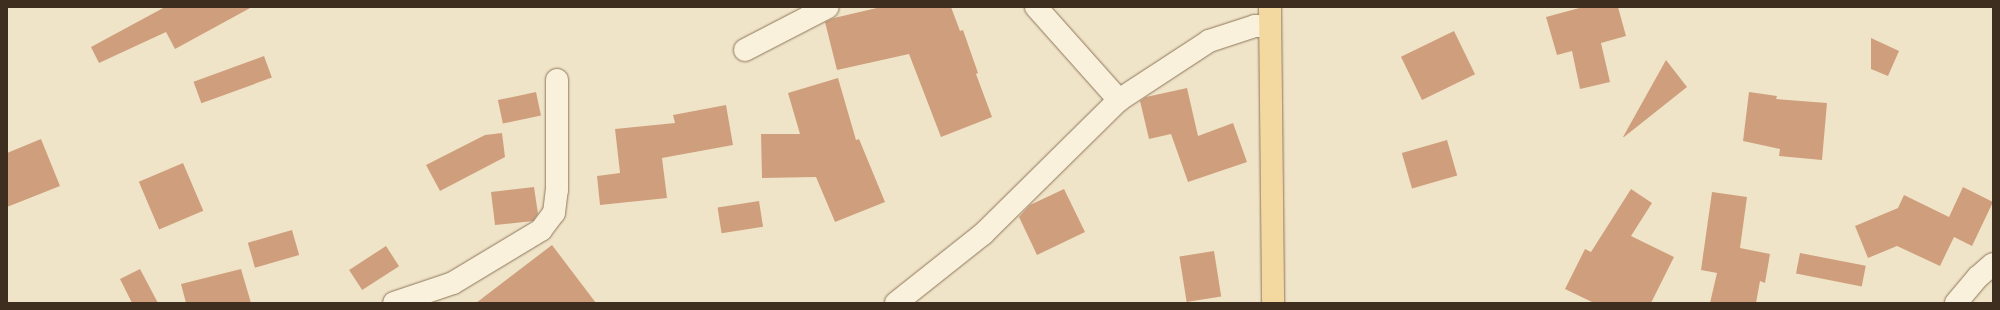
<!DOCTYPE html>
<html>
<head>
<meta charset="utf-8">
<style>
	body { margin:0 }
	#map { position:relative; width:2000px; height:310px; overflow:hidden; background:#f0e4c8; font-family:"Zilla Slab",serif }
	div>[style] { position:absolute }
	.building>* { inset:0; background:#cf9f7d; transform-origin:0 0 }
	.roads { filter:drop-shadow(0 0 1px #8d765c) drop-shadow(0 0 1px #8d765c) }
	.minor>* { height:22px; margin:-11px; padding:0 11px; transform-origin:11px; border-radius:11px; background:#faf1dc }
	.major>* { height:22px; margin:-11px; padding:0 11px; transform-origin:11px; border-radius:11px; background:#f3d9a0 }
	span { translate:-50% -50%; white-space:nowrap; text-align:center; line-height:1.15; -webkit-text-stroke:4px #f7eed8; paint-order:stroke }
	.frame { position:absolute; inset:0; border:8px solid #3d2e20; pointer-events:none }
</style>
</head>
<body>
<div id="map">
	<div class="building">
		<div style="clip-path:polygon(165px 7px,252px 7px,175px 49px,166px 32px,99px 63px,91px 47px)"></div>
		<div style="clip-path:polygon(881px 7px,951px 7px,960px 31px,963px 30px,978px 73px,976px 74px,992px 117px,941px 137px,909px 54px,837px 70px,825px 22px,834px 18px)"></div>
		<div style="clip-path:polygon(1583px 7px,1618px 7px,1626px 36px,1601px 43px,1610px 82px,1580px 89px,1572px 51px,1557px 55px,1546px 17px)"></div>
		<div style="left:1454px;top:31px;width:48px;height:59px;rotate:64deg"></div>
		<div style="clip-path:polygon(1871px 38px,1899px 51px,1888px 76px,1871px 69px)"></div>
		<div style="left:264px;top:56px;width:23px;height:75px;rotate:70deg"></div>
		<div style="clip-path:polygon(1666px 60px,1687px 87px,1624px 137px,1623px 137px)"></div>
		<div style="clip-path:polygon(838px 78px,856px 140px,859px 139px,885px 202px,835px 222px,816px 177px,762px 178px,761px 134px,800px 134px,788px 93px)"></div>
		<div style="clip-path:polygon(1187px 88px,1198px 136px,1233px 123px,1247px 162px,1188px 182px,1171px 134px,1149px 139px,1140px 101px,1146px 97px)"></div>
		<div style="left:536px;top:92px;width:24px;height:39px;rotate:78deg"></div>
		<div style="clip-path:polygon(1749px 92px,1777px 96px,1776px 99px,1827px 103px,1822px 160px,1779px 156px,1780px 149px,1743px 141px)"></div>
		<div style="clip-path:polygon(726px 105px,733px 145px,662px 158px,667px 198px,600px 205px,597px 176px,620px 173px,615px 129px,675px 123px,673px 115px)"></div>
		<div style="clip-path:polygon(502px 133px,505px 157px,440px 191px,426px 165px,485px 135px)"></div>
		<div style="clip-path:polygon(41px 139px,60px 186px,7px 207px,7px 153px)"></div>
		<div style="left:1447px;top:140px;width:37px;height:47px;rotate:74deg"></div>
		<div style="left:183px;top:163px;width:52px;height:48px;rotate:67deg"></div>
		<div style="clip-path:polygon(534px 187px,538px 214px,533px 221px,495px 225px,491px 192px)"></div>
		<div style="clip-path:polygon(1963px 187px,1993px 202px,1972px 246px,1954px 237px,1940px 266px,1897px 246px,1868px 258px,1855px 226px,1898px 208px,1904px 195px,1949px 217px)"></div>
		<div style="clip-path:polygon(1064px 189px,1085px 232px,1037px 255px,1019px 217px,1030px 205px)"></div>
		<div style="clip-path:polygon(1631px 189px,1652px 203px,1631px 236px,1674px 257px,1651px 303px,1594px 303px,1565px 289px,1585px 249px,1591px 252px)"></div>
		<div style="clip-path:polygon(1712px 192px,1747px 197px,1740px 248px,1770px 254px,1765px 283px,1760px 281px,1756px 303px,1710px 303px,1717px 273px,1701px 270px)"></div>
		<div style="left:759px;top:201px;width:26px;height:42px;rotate:81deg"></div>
		<div style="left:292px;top:230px;width:26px;height:46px;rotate:74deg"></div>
		<div style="clip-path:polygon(552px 245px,596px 303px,476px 303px)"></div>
		<div style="left:386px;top:246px;width:24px;height:44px;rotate:57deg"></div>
		<div style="left:1214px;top:251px;width:46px;height:35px;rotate:81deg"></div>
		<div style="left:1800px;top:253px;width:67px;height:21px;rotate:11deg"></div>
		<div style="clip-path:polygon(140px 269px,158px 303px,132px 303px,120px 279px)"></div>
		<div style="clip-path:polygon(241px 269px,251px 303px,186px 303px,181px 284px)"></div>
	</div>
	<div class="roads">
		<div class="minor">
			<div style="left:1036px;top:7px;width:125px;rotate:48.3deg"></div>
			<div style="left:745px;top:50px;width:93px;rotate:-27.4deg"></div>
			<div style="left:394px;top:303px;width:62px;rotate:-18.7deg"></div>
			<div style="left:453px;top:283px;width:103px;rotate:-31.1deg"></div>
			<div style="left:541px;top:230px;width:21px;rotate:-53deg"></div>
			<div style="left:554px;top:213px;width:23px;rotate:-83deg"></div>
			<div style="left:557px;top:190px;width:110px;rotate:-90deg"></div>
			<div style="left:896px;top:303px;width:111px;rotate:-38.4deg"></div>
			<div style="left:983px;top:234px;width:191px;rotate:-44.6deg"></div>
			<div style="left:1119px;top:100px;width:108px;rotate:-33.2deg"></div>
			<div style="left:1209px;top:41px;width:48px;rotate:-18.1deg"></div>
			<div style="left:1255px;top:26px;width:15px"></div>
			<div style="left:1956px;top:303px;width:34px;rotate:-50deg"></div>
			<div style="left:1978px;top:277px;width:20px;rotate:-41deg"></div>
		</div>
		<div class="major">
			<div style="left:1270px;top:7px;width:296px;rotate:89.4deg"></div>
		</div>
	</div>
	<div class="frame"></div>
</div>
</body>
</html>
